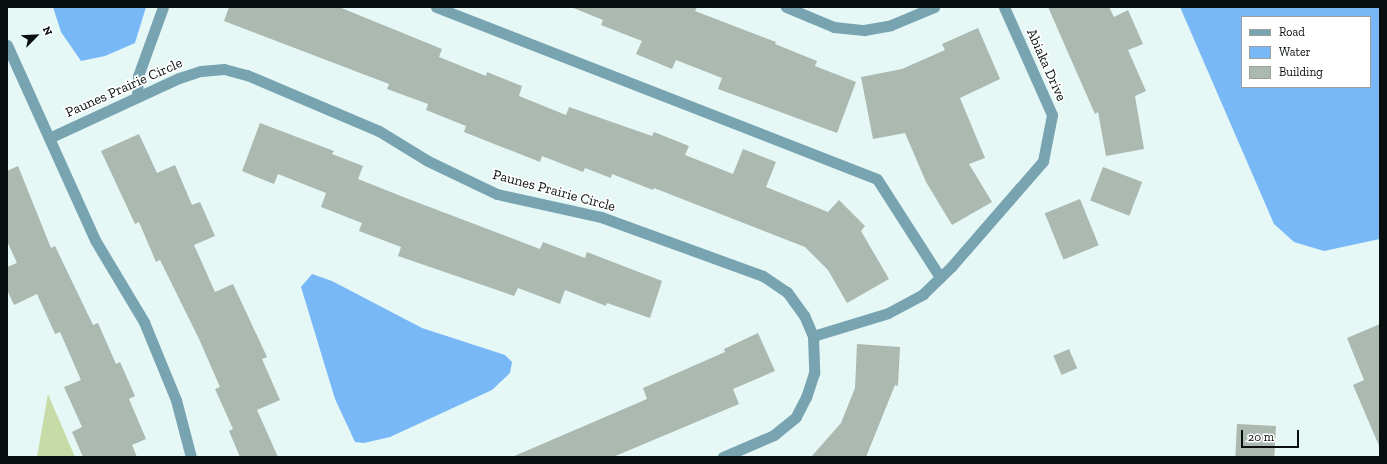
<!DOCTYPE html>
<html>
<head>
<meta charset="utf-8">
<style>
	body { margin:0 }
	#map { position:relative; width:1387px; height:464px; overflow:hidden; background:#e5f8f6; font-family:"Zilla Slab",serif }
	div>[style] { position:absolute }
	.green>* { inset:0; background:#c7dba7 }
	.water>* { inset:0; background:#79b8f7 }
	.building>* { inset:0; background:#abb9b0; transform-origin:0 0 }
	.service>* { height:11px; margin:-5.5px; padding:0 5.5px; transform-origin:5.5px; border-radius:5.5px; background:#78a3b0 }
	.minor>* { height:11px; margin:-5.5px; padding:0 5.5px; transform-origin:5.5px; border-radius:5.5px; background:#78a3b0 }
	span { translate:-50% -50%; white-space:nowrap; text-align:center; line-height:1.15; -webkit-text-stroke:3.5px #fff; paint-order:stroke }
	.street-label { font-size:14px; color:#090f0e }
	.frame { position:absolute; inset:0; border:8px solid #090f0e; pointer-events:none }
	.legend { position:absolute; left:1241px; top:16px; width:130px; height:72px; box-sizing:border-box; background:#fff; border:1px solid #9d9f9f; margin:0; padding:5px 7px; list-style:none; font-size:12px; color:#090f0e }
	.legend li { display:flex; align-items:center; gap:8px; height:20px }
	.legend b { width:20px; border:1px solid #9d9f9f }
	.north { position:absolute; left:16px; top:16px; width:40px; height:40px; -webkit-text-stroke:3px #fff; paint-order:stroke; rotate:66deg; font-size:11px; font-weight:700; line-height:16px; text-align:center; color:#090f0e }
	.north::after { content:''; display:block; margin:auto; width:14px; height:18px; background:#090f0e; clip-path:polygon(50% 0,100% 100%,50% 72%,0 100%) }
	.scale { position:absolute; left:1241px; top:430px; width:58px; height:18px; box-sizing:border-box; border:2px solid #090f0e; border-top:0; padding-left:5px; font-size:12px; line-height:14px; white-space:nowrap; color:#090f0e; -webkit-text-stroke:3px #fff; paint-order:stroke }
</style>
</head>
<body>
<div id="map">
	<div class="green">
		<div style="clip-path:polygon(48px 394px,75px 457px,37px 457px)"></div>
	</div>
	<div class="water">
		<div style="clip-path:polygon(53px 7px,146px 7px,135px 43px,105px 56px,81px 61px,61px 32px)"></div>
		<div style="clip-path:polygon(evenodd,1180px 7px,1380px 7px,1380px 239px,1324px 251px,1294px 242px,1274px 224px,1180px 7px,1242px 17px,1370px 17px,1370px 87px,1242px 87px,1242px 17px)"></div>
		<div style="clip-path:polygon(312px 274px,332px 281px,422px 328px,505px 355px,512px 362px,510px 373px,492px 390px,390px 437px,364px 443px,355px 442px,335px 399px,301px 287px)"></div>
	</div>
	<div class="building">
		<div style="clip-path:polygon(229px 7px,339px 7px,442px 49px,439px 57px,486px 76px,487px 72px,522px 86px,519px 96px,566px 115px,569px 107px,652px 136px,654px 132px,689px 146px,685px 155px,733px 174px,743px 149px,776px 162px,766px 187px,828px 212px,839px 200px,865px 226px,861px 231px,889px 279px,847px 303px,828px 270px,805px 247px,654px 188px,653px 190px,612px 174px,611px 178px,585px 168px,583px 172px,542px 156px,540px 162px,464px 132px,466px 126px,426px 110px,428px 104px,387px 89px,389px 84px,224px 21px)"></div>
		<div style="clip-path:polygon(571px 7px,697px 7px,695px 11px,776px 42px,775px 44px,817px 61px,815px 66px,856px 82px,837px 133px,718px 89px,722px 78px,676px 60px,672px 69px,636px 54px,642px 41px,601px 25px,603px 20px)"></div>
		<div style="clip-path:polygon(1048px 7px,1109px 7px,1114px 17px,1128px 10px,1143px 44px,1128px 50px,1146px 91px,1135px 96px,1144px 149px,1106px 156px,1098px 112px,1095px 114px)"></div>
		<div style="clip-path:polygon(978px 28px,1000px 79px,960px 98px,985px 158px,969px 164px,992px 202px,952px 225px,926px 182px,905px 133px,873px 139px,861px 77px,902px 69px,945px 50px,942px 44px)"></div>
		<div style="clip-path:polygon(260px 123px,334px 151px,332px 154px,363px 166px,358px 179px,411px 200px,540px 249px,543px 242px,585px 258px,587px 252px,662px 281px,650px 318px,607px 303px,606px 306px,565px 290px,560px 304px,518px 288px,514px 296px,398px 256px,401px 247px,359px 231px,362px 223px,321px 207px,326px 193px,278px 174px,274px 184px,242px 171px)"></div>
		<div style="clip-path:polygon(139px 134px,157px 173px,175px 165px,192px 205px,200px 202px,215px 236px,194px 245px,215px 292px,233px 284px,267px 357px,262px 359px,280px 400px,257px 410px,278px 457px,240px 457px,229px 431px,233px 429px,215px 389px,220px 387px,199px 339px,160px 260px,156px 262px,139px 222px,135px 224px,101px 151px)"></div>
		<div style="clip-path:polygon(18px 166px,51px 248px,55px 246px,93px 325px,98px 323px,116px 364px,120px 362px,135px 396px,129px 399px,146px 439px,132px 445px,137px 457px,83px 457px,72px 432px,82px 427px,64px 387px,81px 380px,60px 332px,55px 334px,37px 294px,14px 305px,7px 290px,7px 267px,17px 263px,7px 241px,7px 171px)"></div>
		<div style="left:1103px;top:167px;width:42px;height:36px;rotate:21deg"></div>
		<div style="left:1080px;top:199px;width:50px;height:38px;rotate:68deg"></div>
		<div style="clip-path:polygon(1380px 324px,1380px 448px,1353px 385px,1364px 380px,1347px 338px)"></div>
		<div style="clip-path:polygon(758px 333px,775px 371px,733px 389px,739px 404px,613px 457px,512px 457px,647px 399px,643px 388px,725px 352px,724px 349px)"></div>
		<div style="clip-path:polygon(857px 344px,900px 347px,898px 386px,895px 385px,866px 457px,811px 457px,841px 423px,855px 388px)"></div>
		<div style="left:1069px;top:349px;width:21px;height:17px;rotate:67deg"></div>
		<div style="left:1237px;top:424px;width:39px;height:33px;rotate:3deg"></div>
	</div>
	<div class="service">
		<div style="left:436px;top:7px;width:473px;rotate:21.3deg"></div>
		<div style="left:877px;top:179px;width:117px;rotate:57.3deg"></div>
		<div style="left:137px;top:97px;width:21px;rotate:-87deg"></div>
		<div style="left:138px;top:76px;width:73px;rotate:-70.1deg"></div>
		<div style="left:813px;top:336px;width:78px;rotate:-17deg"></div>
		<div style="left:888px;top:313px;width:40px;rotate:-28deg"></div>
		<div style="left:923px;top:294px;width:39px;rotate:-44deg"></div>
		<div style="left:951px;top:267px;width:140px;rotate:-49deg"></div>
	</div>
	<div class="minor">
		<div style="left:786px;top:7px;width:52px;rotate:22.6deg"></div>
		<div style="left:834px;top:27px;width:30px;rotate:6deg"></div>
		<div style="left:864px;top:30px;width:27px;rotate:-10deg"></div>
		<div style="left:891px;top:25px;width:47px;rotate:-22.7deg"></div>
		<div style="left:1004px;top:7px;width:118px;rotate:66deg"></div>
		<div style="left:1052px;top:115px;width:47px;rotate:101.1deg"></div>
		<div style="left:7px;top:45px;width:214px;rotate:65.7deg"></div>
		<div style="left:95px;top:240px;width:96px;rotate:59.1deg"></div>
		<div style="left:144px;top:322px;width:84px;rotate:67.7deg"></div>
		<div style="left:176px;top:400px;width:59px;rotate:75.3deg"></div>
		<div style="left:49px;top:138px;width:143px;rotate:-24.8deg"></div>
		<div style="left:179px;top:78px;width:23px;rotate:-18deg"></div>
		<div style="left:201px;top:71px;width:23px;rotate:-5deg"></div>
		<div style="left:224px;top:69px;width:24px;rotate:15deg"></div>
		<div style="left:247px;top:75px;width:143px;rotate:23deg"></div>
		<div style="left:379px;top:131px;width:57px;rotate:31.5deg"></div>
		<div style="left:428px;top:161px;width:76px;rotate:25.6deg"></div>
		<div style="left:497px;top:194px;width:107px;rotate:12.5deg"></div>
		<div style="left:601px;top:217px;width:172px;rotate:20deg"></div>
		<div style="left:763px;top:276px;width:29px;rotate:34deg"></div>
		<div style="left:787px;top:292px;width:29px;rotate:54deg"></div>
		<div style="left:804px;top:315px;width:23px;rotate:67deg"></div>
		<div style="left:813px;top:336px;width:37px;rotate:88deg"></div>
		<div style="left:814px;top:373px;width:25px;rotate:108deg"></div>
		<div style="left:806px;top:397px;width:22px;rotate:117deg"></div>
		<div style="left:796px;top:417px;width:28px;rotate:141deg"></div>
		<div style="left:774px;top:435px;width:56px;rotate:156.7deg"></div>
	</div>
	<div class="street-label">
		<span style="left:1046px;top:65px;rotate:66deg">Abiaka Drive</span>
		<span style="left:124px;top:88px;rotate:-24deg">Paunes Prairie Circle</span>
		<span style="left:554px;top:191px;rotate:15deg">Paunes Prairie Circle</span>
	</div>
	<div class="frame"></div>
	<ul class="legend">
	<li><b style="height:5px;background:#78a3b0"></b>Road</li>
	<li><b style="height:11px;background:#79b8f7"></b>Water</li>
	<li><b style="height:11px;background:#abb9b0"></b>Building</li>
	</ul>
	<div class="north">N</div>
	<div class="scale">20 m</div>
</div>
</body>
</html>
